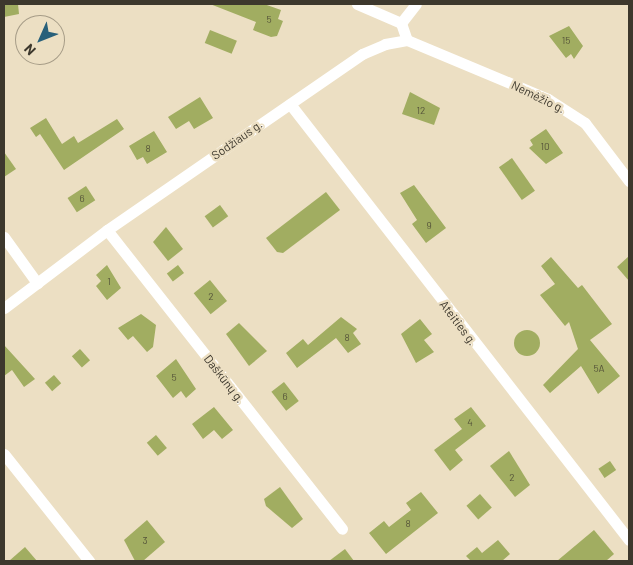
<!DOCTYPE html>
<html>
<head>
<meta charset="utf-8">
<style>
	body { margin:0 }
	#map { position:relative; width:633px; height:565px; overflow:hidden; background:#ecdfc3; font-family:Barlow,sans-serif }
	div>[style] { position:absolute }
	.building>* { inset:0; background:#a1ad61; transform-origin:0 0 }
	.round { border-radius:50% }
	.minor>* { height:11px; margin:-5.5px; padding:0 5.5px; transform-origin:5.5px; border-radius:5.5px; background:#fff }
	span { translate:-50% -50%; white-space:nowrap; text-align:center; line-height:1.15; -webkit-text-stroke:5px #ecdfc3; paint-order:stroke }
	.number-label { font-size:10px; color:#56553a }
	.number-label span { -webkit-text-stroke-width:0 }
	.street-label { font-size:12px; color:#3d382d }
	.frame { position:absolute; inset:0; border:5px solid #3d382d; pointer-events:none }
	.north { position:absolute; left:15px; top:15px; width:50px; height:50px; box-sizing:border-box; background:#ecdfc3; border:1px solid #a69c87; border-radius:50%; rotate:226deg; font-size:14px; font-weight:700; line-height:20px; text-align:center; color:#3d382d }
	.north::after { content:''; display:block; margin:auto; width:18px; height:22px; background:#28607a; clip-path:polygon(50% 0,100% 100%,50% 72%,0 100%) }
</style>
</head>
<body>
<div id="map">
	<div class="building">
		<div style="clip-path:polygon(4px 4px,18px 4px,19px 14px,4px 17px)"></div>
		<div style="clip-path:polygon(210px 4px,264px 4px,281px 10px,278px 19px,283px 21px,277px 36px,271px 37px,253px 30px,256px 22px)"></div>
		<div style="clip-path:polygon(569px 26px,583px 46px,574px 59px,571px 54px,566px 58px,549px 36px)"></div>
		<div style="left:210px;top:30px;width:29px;height:14px;rotate:22deg"></div>
		<div style="clip-path:polygon(410px 92px,440px 108px,434px 125px,402px 114px)"></div>
		<div style="clip-path:polygon(200px 97px,213px 118px,194px 129px,189px 121px,176px 129px,168px 117px)"></div>
		<div style="clip-path:polygon(46px 118px,62px 144px,74px 136px,78px 143px,117px 119px,124px 129px,64px 170px,40px 134px,36px 137px,30px 128px)"></div>
		<div style="clip-path:polygon(546px 129px,563px 153px,546px 164px,529px 148px,533px 145px,530px 140px)"></div>
		<div style="clip-path:polygon(154px 131px,167px 152px,147px 164px,143px 157px,137px 160px,129px 146px)"></div>
		<div style="clip-path:polygon(4px 152px,16px 169px,4px 177px)"></div>
		<div style="left:512px;top:158px;width:40px;height:16px;rotate:55deg"></div>
		<div style="clip-path:polygon(414px 185px,446px 228px,426px 243px,412px 224px,417px 220px,400px 193px)"></div>
		<div style="left:86px;top:186px;width:17px;height:22px;rotate:57deg"></div>
		<div style="clip-path:polygon(326px 192px,340px 210px,283px 253px,277px 252px,266px 238px)"></div>
		<div style="left:220px;top:205px;width:14px;height:19px;rotate:54deg"></div>
		<div style="clip-path:polygon(166px 227px,183px 249px,168px 261px,153px 242px)"></div>
		<div style="clip-path:polygon(629px 256px,629px 281px,617px 267px)"></div>
		<div style="clip-path:polygon(551px 257px,578px 288px,582px 285px,612px 324px,590px 340px,620px 376px,598px 394px,581px 366px,550px 393px,543px 385px,578px 349px,569px 322px,565px 326px,540px 295px,555px 284px,541px 266px)"></div>
		<div style="clip-path:polygon(107px 265px,121px 288px,107px 300px,96px 286px,101px 281px,96px 275px)"></div>
		<div style="left:178px;top:265px;width:10px;height:14px;rotate:53deg"></div>
		<div style="left:210px;top:280px;width:27px;height:21px;rotate:51deg"></div>
		<div style="clip-path:polygon(141px 314px,156px 325px,153px 347px,147px 352px,133px 336px,128px 340px,118px 328px)"></div>
		<div style="clip-path:polygon(341px 317px,357px 329px,353px 333px,361px 344px,348px 353px,336px 338px,297px 368px,286px 353px,303px 339px,308px 345px)"></div>
		<div style="clip-path:polygon(420px 319px,432px 334px,424px 340px,434px 352px,416px 363px,401px 334px)"></div>
		<div style="clip-path:polygon(239px 323px,267px 351px,249px 366px,226px 334px)"></div>
		<div class="round" style="left:514px;top:330px;width:26px;height:26px"></div>
		<div style="clip-path:polygon(4px 345px,35px 379px,24px 387px,12px 370px,4px 376px)"></div>
		<div style="left:80px;top:349px;width:15px;height:11px;rotate:48deg"></div>
		<div style="clip-path:polygon(176px 359px,196px 389px,186px 398px,181px 391px,173px 398px,156px 376px)"></div>
		<div style="left:54px;top:375px;width:11px;height:12px;rotate:49deg"></div>
		<div style="left:284px;top:382px;width:24px;height:16px;rotate:52deg"></div>
		<div style="clip-path:polygon(214px 407px,233px 430px,222px 439px,214px 430px,203px 439px,192px 424px)"></div>
		<div style="clip-path:polygon(471px 407px,486px 426px,455px 450px,463px 460px,450px 471px,434px 450px,462px 429px,454px 419px)"></div>
		<div style="left:156px;top:435px;width:17px;height:12px;rotate:50deg"></div>
		<div style="clip-path:polygon(509px 451px,530px 485px,515px 497px,490px 466px)"></div>
		<div style="left:610px;top:461px;width:11px;height:14px;rotate:56deg"></div>
		<div style="clip-path:polygon(280px 487px,303px 519px,292px 528px,266px 506px,264px 499px)"></div>
		<div style="clip-path:polygon(421px 492px,438px 513px,386px 554px,369px 533px,384px 521px,389px 527px,411px 510px,406px 503px)"></div>
		<div style="left:480px;top:494px;width:18px;height:18px;rotate:49deg"></div>
		<div style="clip-path:polygon(147px 520px,165px 542px,143px 561px,135px 561px,124px 540px)"></div>
		<div style="clip-path:polygon(594px 530px,614px 554px,606px 561px,557px 561px)"></div>
		<div style="clip-path:polygon(498px 540px,510px 554px,502px 561px,471px 561px,466px 556px,477px 547px,482px 553px)"></div>
		<div style="clip-path:polygon(25px 547px,37px 561px,9px 561px)"></div>
		<div style="clip-path:polygon(345px 549px,354px 561px,329px 561px)"></div>
	</div>
	<div class="minor">
		<div style="left:357px;top:4px;width:48px;rotate:23.4deg"></div>
		<div style="left:401px;top:23px;width:18px;rotate:71deg"></div>
		<div style="left:401px;top:23px;width:24px;rotate:-52deg"></div>
		<div style="left:290px;top:104px;width:552px;rotate:52.13deg"></div>
		<div style="left:107px;top:230px;width:380px;rotate:51.8deg"></div>
		<div style="left:4px;top:237px;width:57px;rotate:54.3deg"></div>
		<div style="left:4px;top:308px;width:129px;rotate:-37.1deg"></div>
		<div style="left:107px;top:230px;width:310px;rotate:-34.6deg"></div>
		<div style="left:362px;top:54px;width:25px;rotate:-23deg"></div>
		<div style="left:385px;top:44px;width:22px;rotate:-10deg"></div>
		<div style="left:407px;top:40px;width:153px;rotate:22.7deg"></div>
		<div style="left:548px;top:99px;width:44px;rotate:33deg"></div>
		<div style="left:585px;top:123px;width:73px;rotate:52.8deg"></div>
		<div style="left:4px;top:454px;width:137px;rotate:51.5deg"></div>
	</div>
	<div class="number-label">
		<span style="left:269px;top:20px">5</span>
		<span style="left:566px;top:41px">15</span>
		<span style="left:421px;top:111px">12</span>
		<span style="left:545px;top:147px">10</span>
		<span style="left:148px;top:149px">8</span>
		<span style="left:82px;top:199px">6</span>
		<span style="left:429px;top:226px">9</span>
		<span style="left:109px;top:282px">1</span>
		<span style="left:211px;top:297px">2</span>
		<span style="left:347px;top:338px">8</span>
		<span style="left:599px;top:369px">5A</span>
		<span style="left:174px;top:378px">5</span>
		<span style="left:285px;top:397px">6</span>
		<span style="left:470px;top:423px">4</span>
		<span style="left:512px;top:478px">2</span>
		<span style="left:408px;top:524px">8</span>
		<span style="left:145px;top:541px">3</span>
	</div>
	<div class="street-label">
		<span style="left:538px;top:97px;rotate:26deg">Nemėžio g.</span>
		<span style="left:237px;top:140px;rotate:-35deg">Sodžiaus g.</span>
		<span style="left:458px;top:323px;rotate:53deg">Ateities g.</span>
		<span style="left:224px;top:379px;rotate:52deg">Daškūnų g.</span>
	</div>
	<div class="frame"></div>
	<div class="north">N</div>
</div>
</body>
</html>
